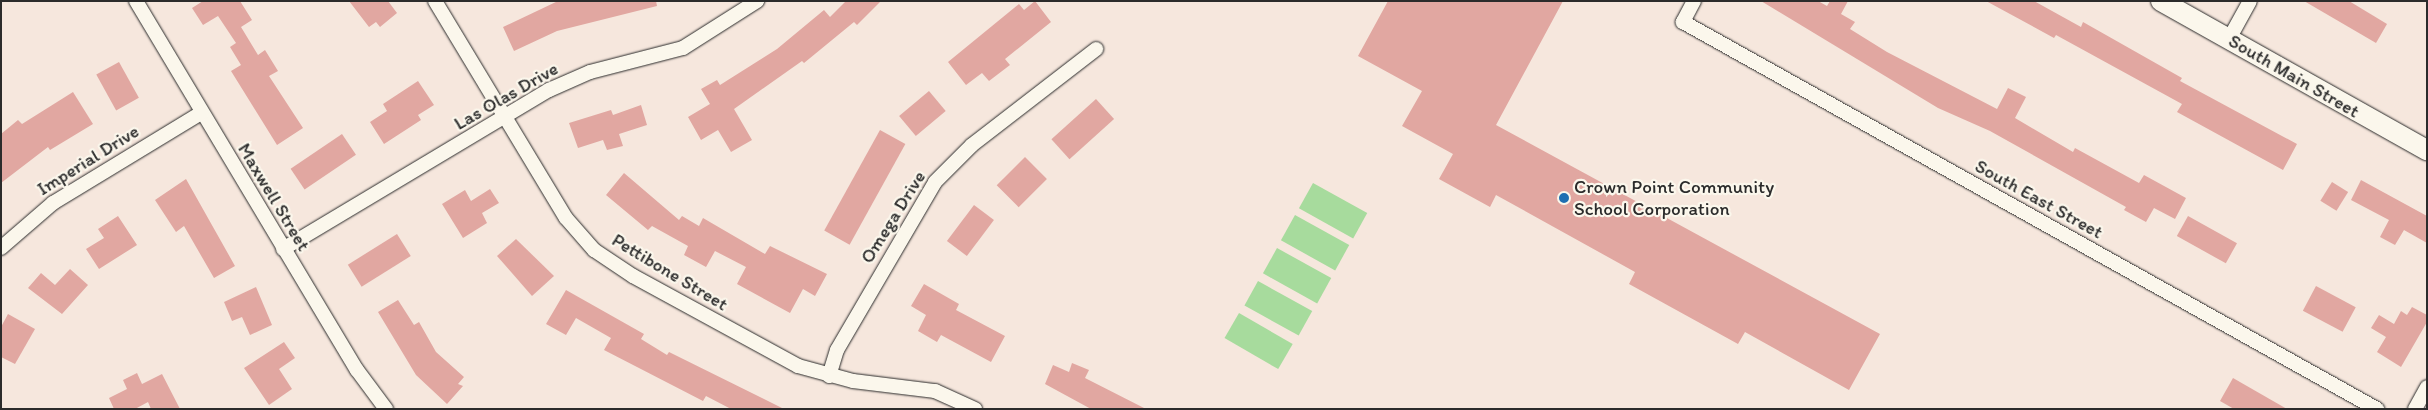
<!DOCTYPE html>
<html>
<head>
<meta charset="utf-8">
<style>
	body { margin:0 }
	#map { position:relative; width:2428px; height:410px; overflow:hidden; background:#f6e7dd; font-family:Itim,sans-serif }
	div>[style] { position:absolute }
	.green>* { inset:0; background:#a7db9d; transform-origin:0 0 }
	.building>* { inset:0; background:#e1a7a1; transform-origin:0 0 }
	.roads { filter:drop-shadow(0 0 1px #2b2b2b) drop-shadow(0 0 1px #2b2b2b) }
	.street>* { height:14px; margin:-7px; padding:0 7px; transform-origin:7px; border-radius:7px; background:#fbf7ec }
	.secondary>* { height:20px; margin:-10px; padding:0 10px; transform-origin:10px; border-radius:10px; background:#fbf7ec }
	.dots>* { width:14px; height:14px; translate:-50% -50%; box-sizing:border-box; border:2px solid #fbf7ec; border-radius:50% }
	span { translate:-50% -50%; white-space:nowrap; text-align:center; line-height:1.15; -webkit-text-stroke:4.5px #fbf7ec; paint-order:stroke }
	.street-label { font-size:19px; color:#2b2b2b }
	.poi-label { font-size:19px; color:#2b2b2b }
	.left { translate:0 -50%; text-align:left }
	.frame { position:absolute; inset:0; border:2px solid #2b2b2b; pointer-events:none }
</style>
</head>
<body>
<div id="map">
	<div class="green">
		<div style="left:1313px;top:183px;width:62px;height:29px;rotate:29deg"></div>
		<div style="left:1295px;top:215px;width:62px;height:29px;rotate:29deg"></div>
		<div style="left:1277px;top:248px;width:62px;height:29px;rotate:29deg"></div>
		<div style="left:1258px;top:281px;width:62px;height:28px;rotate:29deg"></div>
		<div style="left:1239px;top:313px;width:62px;height:29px;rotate:30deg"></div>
	</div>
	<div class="building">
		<div style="clip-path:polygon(203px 1px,240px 1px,252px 20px,241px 27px,258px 55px,265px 50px,278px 71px,269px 76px,303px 128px,277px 145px,231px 71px,241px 65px,230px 47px,236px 43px,218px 16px,203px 25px,192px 8px)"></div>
		<div style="clip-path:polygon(349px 1px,388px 1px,397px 13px,380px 27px,376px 22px,369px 27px)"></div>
		<div style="clip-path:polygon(558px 1px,656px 1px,657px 6px,557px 31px,514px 51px,503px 27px)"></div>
		<div style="clip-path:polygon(846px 1px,881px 1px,857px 25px,854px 22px,804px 63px,802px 61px,734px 109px,752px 140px,731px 152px,718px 130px,701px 140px,688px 117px,710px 104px,701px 89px,717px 80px,720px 85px,777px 49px,824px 10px,830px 17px)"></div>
		<div style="clip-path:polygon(1035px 1px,1051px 22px,1005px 59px,1010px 65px,989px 81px,982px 73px,966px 85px,948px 62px,1019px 4px,1024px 10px)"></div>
		<div style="clip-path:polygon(1388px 1px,1563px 1px,1496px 125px,1880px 334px,1849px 390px,1745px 332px,1738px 344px,1629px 284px,1635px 272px,1496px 195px,1490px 207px,1439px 179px,1453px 154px,1402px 126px,1422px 91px,1358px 56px)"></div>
		<div style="clip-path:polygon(1761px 1px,1818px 1px,1827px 6px,1830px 1px,1848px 1px,1841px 14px,1855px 22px,1850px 29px,1887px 52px,1997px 109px,2008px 88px,2026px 97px,2015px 118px,2073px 152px,2075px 148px,2139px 183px,2144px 175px,2186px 198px,2175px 219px,2154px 208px,2146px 222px,2124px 210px,2126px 207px,1990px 131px,1938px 108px)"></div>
		<div style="clip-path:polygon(1986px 1px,2034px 1px,2081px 27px,2083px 22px,2182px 78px,2180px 81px,2297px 144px,2283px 170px,2177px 112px,2182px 104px,2056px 35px,2054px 38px)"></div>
		<div style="clip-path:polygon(2304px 1px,2349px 1px,2387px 24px,2376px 43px)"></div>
		<div style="left:119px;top:62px;width:41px;height:26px;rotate:61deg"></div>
		<div style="clip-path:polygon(418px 81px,434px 105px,418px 115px,421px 120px,384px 144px,370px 122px,387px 111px,383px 104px)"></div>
		<div style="left:929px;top:91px;width:26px;height:39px;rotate:50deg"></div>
		<div style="clip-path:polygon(73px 92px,93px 124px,50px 150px,48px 147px,1px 183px,1px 134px,18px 120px,22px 124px)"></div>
		<div style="left:1096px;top:99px;width:27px;height:60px;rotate:48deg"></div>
		<div style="clip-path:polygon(641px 105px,647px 125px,619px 134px,623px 146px,607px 150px,603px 140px,578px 148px,569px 123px,611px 110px,613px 115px)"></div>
		<div style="left:880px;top:130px;width:29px;height:115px;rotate:29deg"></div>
		<div style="left:342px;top:134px;width:25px;height:62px;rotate:56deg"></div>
		<div style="left:1025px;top:157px;width:31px;height:40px;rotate:45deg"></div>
		<div style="clip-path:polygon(624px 173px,679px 220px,682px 216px,699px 226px,703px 218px,765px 254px,770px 246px,827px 274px,815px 296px,803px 289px,790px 313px,737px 284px,746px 267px,715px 251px,706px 267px,684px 255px,688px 246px,652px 226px,648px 230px,606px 195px)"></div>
		<div style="clip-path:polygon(186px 179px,235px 266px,214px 278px,184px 226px,176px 232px,155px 200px)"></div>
		<div style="clip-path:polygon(2361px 180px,2427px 216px,2427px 243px,2404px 230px,2395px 245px,2380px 237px,2389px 220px,2351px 200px)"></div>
		<div style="left:2332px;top:182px;width:19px;height:22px;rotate:32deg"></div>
		<div style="clip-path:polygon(490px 189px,499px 203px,482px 213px,487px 223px,463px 238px,442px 204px,465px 190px,471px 201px)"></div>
		<div style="left:974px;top:205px;width:25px;height:45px;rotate:37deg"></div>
		<div style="clip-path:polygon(118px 216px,137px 245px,99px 269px,86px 249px,104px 238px,98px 229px)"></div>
		<div style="left:2188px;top:216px;width:56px;height:23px;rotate:29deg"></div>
		<div style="left:397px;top:234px;width:26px;height:58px;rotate:58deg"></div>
		<div style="clip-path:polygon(516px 239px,554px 276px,532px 296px,497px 256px)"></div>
		<div style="clip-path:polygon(70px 269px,88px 285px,62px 314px,28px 288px,41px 273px,55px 285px)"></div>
		<div style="clip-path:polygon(924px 284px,959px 304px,956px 310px,1005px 336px,991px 362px,941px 335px,937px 342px,918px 331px,926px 315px,911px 306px)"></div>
		<div style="left:2316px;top:286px;width:45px;height:28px;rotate:28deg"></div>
		<div style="clip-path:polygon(256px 287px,272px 325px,250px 335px,242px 317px,232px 321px,224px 302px)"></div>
		<div style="clip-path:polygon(566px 290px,644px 334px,641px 339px,667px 355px,669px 352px,784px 409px,731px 409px,706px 396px,703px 401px,604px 350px,611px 338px,576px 318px,566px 335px,546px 324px)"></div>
		<div style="clip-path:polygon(398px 300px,414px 325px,419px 322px,436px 352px,464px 377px,458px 384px,463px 386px,447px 404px,416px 375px,378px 312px)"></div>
		<div style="clip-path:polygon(2412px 307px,2427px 315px,2427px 322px,2401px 367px,2377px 352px,2386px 337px,2371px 328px,2379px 315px,2394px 324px,2401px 311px,2407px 315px)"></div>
		<div style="clip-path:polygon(8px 314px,35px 329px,15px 364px,1px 357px,1px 327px)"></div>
		<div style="clip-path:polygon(284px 342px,295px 358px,279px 369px,292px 389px,269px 405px,244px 368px)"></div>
		<div style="clip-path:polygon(1072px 363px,1089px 370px,1085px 378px,1146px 409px,1091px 409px,1045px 384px,1053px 365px,1069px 372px)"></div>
		<div style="clip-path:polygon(137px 373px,142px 384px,162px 374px,180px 409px,151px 409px,148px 402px,135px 409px,114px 409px,109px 398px,127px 389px,123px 380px)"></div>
		<div style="clip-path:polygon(2233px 378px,2287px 409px,2234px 409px,2220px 401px)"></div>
	</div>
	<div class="roads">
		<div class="street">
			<div style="left:136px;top:1px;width:430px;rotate:59.1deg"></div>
			<div style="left:357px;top:370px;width:49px;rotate:53.4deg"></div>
			<div style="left:435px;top:1px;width:253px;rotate:58.9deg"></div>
			<div style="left:566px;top:218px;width:43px;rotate:48.8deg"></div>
			<div style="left:594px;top:250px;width:47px;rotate:33.7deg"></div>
			<div style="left:633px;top:276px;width:188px;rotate:28.6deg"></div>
			<div style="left:798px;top:366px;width:57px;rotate:15.3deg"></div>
			<div style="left:853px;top:381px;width:83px;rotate:7deg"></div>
			<div style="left:935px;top:391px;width:44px;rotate:24.2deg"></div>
			<div style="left:1694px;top:1px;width:24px;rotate:118deg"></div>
			<div style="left:1683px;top:22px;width:795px;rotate:29.15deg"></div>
			<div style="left:2229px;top:39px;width:43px;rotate:-61.1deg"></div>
			<div style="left:1px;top:248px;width:69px;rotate:-40.9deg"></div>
			<div style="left:53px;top:203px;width:173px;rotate:-31.3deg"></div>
			<div style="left:283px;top:249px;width:310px;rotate:-30.9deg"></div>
			<div style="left:549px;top:90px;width:45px;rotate:-23.7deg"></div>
			<div style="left:590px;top:72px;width:96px;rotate:-14.5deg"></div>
			<div style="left:683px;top:48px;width:88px;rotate:-32.4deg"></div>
			<div style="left:829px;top:376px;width:27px;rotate:-73deg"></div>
			<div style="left:837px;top:350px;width:194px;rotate:-59.7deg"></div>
			<div style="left:935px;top:182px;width:52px;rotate:-45deg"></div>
			<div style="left:972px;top:145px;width:157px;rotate:-37.7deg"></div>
			<div style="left:2415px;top:409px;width:25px;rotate:-61deg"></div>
		</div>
		<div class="secondary">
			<div style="left:2161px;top:1px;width:305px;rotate:29.3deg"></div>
		</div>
	</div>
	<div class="dots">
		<div style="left:1564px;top:198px;background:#1f6fb2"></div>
	</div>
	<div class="street-label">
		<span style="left:2294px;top:76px;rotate:30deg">South Main Street</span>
		<span style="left:506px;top:96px;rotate:-30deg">Las Olas Drive</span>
		<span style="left:88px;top:160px;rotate:-32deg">Imperial Drive</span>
		<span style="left:274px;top:197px;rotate:59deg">Maxwell Street</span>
		<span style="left:2039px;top:199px;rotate:29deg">South East Street</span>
		<span style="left:893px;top:217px;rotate:-58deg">Omega Drive</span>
		<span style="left:670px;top:272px;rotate:31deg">Pettibone Street</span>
	</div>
	<div class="poi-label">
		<span class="left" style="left:1574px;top:198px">Crown Point Community<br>School Corporation</span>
	</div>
	<div class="frame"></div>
</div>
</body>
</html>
